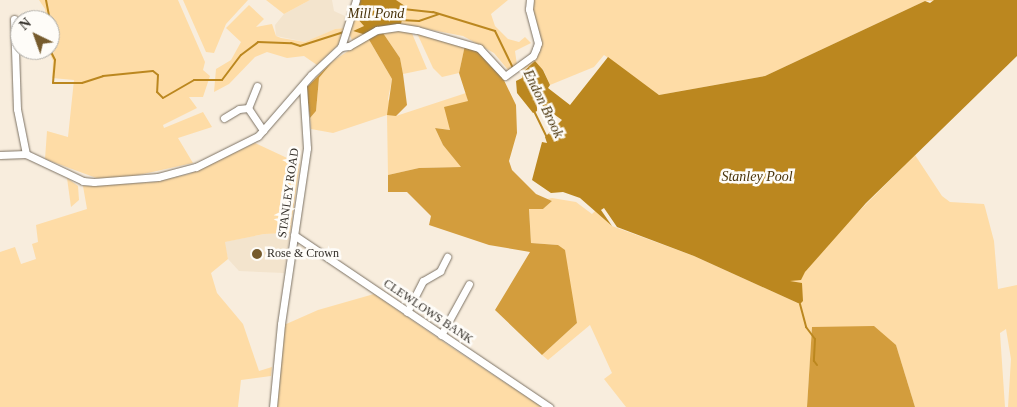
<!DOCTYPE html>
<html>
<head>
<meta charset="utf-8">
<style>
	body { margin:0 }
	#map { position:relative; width:1017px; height:407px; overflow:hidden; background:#f8eddd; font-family:Georgia,serif }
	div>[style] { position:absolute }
	.built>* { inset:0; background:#f3e4cd }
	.green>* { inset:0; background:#fedca6 }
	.forest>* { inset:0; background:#d39d3d }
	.water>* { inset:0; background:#bb871f }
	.stream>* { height:2px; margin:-1px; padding:0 1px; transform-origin:1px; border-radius:1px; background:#bb871f }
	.roads { filter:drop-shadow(0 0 1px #7c7264) drop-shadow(0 0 1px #7c7264) }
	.minor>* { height:7px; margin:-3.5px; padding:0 3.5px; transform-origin:3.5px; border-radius:3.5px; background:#fff }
	.dots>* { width:14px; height:14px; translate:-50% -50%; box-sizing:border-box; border:2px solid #fefcf8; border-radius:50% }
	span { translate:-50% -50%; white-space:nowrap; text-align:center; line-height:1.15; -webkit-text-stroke:5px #fefcf8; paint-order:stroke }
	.street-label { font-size:12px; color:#322e28 }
	.poi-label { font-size:12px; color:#322e28 }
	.left { translate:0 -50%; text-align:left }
	.water-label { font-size:14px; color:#483209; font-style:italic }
	.north { position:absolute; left:10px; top:10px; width:50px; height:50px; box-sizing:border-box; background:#fefcf8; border:1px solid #acaaa5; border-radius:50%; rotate:318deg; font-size:14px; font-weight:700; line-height:20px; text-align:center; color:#322e28 }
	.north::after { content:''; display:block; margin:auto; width:18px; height:22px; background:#765b2d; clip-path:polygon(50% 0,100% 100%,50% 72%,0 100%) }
</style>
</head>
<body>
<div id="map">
	<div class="built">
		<div style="clip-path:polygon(310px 0,332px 0,334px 11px,347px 17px,345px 28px,335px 29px,306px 42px,276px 36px,275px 25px,284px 14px)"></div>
		<div style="clip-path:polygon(290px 233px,284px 273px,239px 271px,228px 259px,224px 242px,264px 234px)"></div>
	</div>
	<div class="green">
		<div style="clip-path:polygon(39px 0,178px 0,205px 62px,203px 70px,210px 76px,203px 97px,189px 97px,197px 108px,163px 125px,164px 128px,203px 112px,212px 127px,178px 138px,193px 163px,125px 178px,99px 179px,45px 159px,47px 131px,68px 137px,74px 80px,52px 78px,53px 61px,48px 50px,50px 20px,46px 20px,45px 9px)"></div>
		<div style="clip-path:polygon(183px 0,248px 0,226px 24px,214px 53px,206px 52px)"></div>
		<div style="clip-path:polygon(266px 0,310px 0,284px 14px)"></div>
		<div style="clip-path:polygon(359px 0,355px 16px,364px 26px,353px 31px,366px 35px,352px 40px,349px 33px)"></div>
		<div style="clip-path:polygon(396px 0,508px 0,491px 14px,495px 26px,508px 39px,519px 42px,525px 37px,531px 43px,515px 51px,517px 65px,509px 71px,494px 53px,463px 36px,401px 24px)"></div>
		<div style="clip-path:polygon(532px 0,934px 0,934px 1px,925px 1px,765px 76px,659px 95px,604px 55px,594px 67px,550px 85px,543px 69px,527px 67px,522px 73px,519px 69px,538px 51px)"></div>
		<div style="clip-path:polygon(249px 5px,264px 19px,256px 27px,272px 24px,276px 36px,281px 38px,305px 42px,335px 29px,345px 28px,338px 45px,317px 65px,304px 56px,287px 58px,267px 52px,255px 57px,229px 84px,214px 92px,216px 69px,231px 60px,241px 42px,226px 28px)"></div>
		<div style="clip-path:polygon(400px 30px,411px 31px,427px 69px,403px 74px,400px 58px,383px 33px)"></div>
		<div style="clip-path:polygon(416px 31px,465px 45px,459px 73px,442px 77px,433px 68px)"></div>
		<div style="clip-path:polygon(368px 38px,392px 79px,388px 99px,396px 116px,466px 93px,468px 101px,451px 130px,435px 128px,443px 145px,462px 167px,419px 168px,388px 175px,387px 115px,333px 133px,311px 129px,310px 118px,316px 111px,319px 78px,333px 61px)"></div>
		<div style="clip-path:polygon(255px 143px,300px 164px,290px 233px,264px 234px,225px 242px,228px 259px,211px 273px,217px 293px,243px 324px,259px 371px,272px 367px,271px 376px,241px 380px,238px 407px,0 407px,0 252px,15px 247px,21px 264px,36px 259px,32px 244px,38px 242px,36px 225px,87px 209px,83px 186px,155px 182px,189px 174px)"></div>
		<div style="clip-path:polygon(915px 155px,942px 196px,950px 202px,984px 204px,985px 207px,994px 241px,998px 289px,1017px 285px,1017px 407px,1008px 407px,1011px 359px,1006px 329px,1000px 333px,1005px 407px,915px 407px,896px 345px,835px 328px,812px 327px,807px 407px,626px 407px,604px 379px,612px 373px,590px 325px,548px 360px,542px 355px,577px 323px,558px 245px,531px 243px,529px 209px,543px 209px,552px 201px,547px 199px,552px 198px,576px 202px,592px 214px,596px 210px,612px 226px,694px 256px,800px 304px,801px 283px,789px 284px,790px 281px,801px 276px,843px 227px)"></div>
		<div style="clip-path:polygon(67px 178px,78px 186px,79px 200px,71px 207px)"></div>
		<div style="clip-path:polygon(374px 294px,451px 347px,542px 407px,276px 407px,284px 325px,318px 310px)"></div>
	</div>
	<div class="forest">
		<div style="clip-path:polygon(383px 33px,400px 58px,403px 74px,407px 105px,396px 116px,387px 115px,392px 79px,368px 38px)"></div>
		<div style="clip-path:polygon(465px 45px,478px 51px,500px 72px,516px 105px,517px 133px,509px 161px,512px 170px,536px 194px,552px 201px,543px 209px,529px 209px,531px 243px,558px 245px,565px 250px,577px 323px,542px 355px,495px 310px,530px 252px,489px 245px,429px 225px,431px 216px,407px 192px,388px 192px,388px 175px,419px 168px,461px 167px,443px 145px,435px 128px,450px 130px,444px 107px,468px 101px,459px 73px)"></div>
		<div style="clip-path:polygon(333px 61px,319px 78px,316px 111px,310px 118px,306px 88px)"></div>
		<div style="clip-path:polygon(874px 326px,896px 345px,915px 407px,807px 407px,812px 327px)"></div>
	</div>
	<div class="water">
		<div style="clip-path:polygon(360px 0,396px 0,405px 6px,401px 24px,366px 35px,353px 31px,364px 26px,355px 16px)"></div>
		<div style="clip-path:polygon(934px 0,1017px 0,1017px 56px,866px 203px,805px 272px,801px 280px,790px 281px,802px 283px,803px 301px,800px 304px,694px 256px,617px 227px,604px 208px,601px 210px,612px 226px,580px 198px,563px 192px,551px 193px,532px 180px,542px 142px,547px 143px,545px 137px,562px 120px,537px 102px,537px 111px,533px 113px,517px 93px,516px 81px,522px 78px,522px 73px,535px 61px,543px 70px,550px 85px,548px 88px,570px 105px,608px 57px,659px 95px,765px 76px,925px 1px,930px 3px)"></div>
	</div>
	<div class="stream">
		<div style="left:46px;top:0;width:20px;rotate:79deg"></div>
		<div style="left:403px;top:9px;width:30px;rotate:6deg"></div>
		<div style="left:433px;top:12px;width:65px;rotate:17deg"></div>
		<div style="left:495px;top:31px;width:41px;rotate:64.1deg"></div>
		<div style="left:400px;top:20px;width:19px;rotate:3deg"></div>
		<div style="left:419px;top:21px;width:21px;rotate:-19deg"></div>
		<div style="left:50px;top:50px;width:11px;rotate:63deg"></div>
		<div style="left:55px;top:60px;width:23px;rotate:95deg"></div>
		<div style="left:53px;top:83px;width:29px"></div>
		<div style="left:82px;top:83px;width:22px;rotate:-18deg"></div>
		<div style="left:103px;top:76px;width:50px;rotate:-5.7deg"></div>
		<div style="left:153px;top:71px;width:6px;rotate:39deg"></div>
		<div style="left:158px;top:75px;width:17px;rotate:93deg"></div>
		<div style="left:157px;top:92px;width:8px;rotate:45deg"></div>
		<div style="left:163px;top:98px;width:36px;rotate:-30deg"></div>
		<div style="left:194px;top:80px;width:28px"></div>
		<div style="left:222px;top:80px;width:31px;rotate:-53deg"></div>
		<div style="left:241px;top:55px;width:21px;rotate:-37deg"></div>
		<div style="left:258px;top:42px;width:33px;rotate:2deg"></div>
		<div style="left:291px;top:43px;width:9px;rotate:18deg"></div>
		<div style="left:300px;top:46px;width:46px;rotate:-17.7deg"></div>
		<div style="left:534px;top:111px;width:34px;rotate:64deg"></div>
		<div style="left:800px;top:304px;width:24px;rotate:75deg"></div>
		<div style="left:806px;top:327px;width:15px;rotate:53deg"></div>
		<div style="left:815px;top:339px;width:22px;rotate:93deg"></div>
		<div style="left:814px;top:361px;width:5px;rotate:53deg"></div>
	</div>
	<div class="roads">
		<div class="minor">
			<div style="left:14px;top:19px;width:90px;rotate:88.1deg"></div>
			<div style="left:17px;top:109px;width:46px;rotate:78.7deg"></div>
			<div style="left:341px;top:47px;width:8px;rotate:-7deg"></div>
			<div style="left:349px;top:46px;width:32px;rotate:-30deg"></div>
			<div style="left:377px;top:30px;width:21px;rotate:-8deg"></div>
			<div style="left:398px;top:27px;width:19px;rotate:9deg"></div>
			<div style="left:417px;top:30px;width:65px;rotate:16.2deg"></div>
			<div style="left:479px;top:48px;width:38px;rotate:47deg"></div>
			<div style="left:505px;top:76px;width:34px;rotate:-36deg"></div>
			<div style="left:533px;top:56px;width:8px;rotate:-67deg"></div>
			<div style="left:536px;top:49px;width:6px;rotate:-72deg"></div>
			<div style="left:538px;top:43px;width:35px;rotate:-105deg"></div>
			<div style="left:529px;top:9px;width:9px;rotate:-84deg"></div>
			<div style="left:257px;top:86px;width:24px;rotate:112deg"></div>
			<div style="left:248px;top:108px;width:27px;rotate:56deg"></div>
			<div style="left:224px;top:118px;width:17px;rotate:-31deg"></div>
			<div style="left:239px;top:109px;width:9px;rotate:-6deg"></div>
			<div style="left:0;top:155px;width:26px;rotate:-2deg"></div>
			<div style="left:26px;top:154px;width:63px;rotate:25.3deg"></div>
			<div style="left:83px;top:181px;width:11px;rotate:5deg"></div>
			<div style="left:94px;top:182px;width:64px;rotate:-4.5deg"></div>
			<div style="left:158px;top:177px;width:39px;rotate:-15deg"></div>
			<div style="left:196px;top:167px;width:69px;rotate:-26.6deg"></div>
			<div style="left:258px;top:136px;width:81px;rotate:-49deg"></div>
			<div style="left:311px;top:75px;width:41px;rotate:-43deg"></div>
			<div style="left:341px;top:47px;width:49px;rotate:-72.3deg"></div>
			<div style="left:294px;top:235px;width:308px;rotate:34deg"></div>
			<div style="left:407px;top:312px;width:35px;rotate:-63deg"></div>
			<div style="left:423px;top:281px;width:20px;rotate:-30deg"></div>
			<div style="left:440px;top:271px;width:16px;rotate:-63deg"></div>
			<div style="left:441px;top:335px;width:58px;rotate:-61.2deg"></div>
			<div style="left:273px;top:407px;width:83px;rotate:-84.5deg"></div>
			<div style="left:281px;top:324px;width:178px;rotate:-81.6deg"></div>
			<div style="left:307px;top:148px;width:62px;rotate:-93.7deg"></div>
		</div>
	</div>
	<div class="dots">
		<div style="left:257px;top:254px;background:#765b2d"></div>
	</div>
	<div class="street-label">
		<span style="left:289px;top:193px;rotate:-82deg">STANLEY ROAD</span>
		<span style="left:428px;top:312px;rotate:34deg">CLEWLOWS BANK</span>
	</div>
	<div class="poi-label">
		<span class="left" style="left:267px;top:254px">Rose &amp; Crown</span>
	</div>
	<div class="water-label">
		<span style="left:376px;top:14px">Mill Pond</span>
		<span style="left:543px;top:104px;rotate:64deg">Endon Brook</span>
		<span style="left:757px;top:177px">Stanley Pool</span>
	</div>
	<div class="north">N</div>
</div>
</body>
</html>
